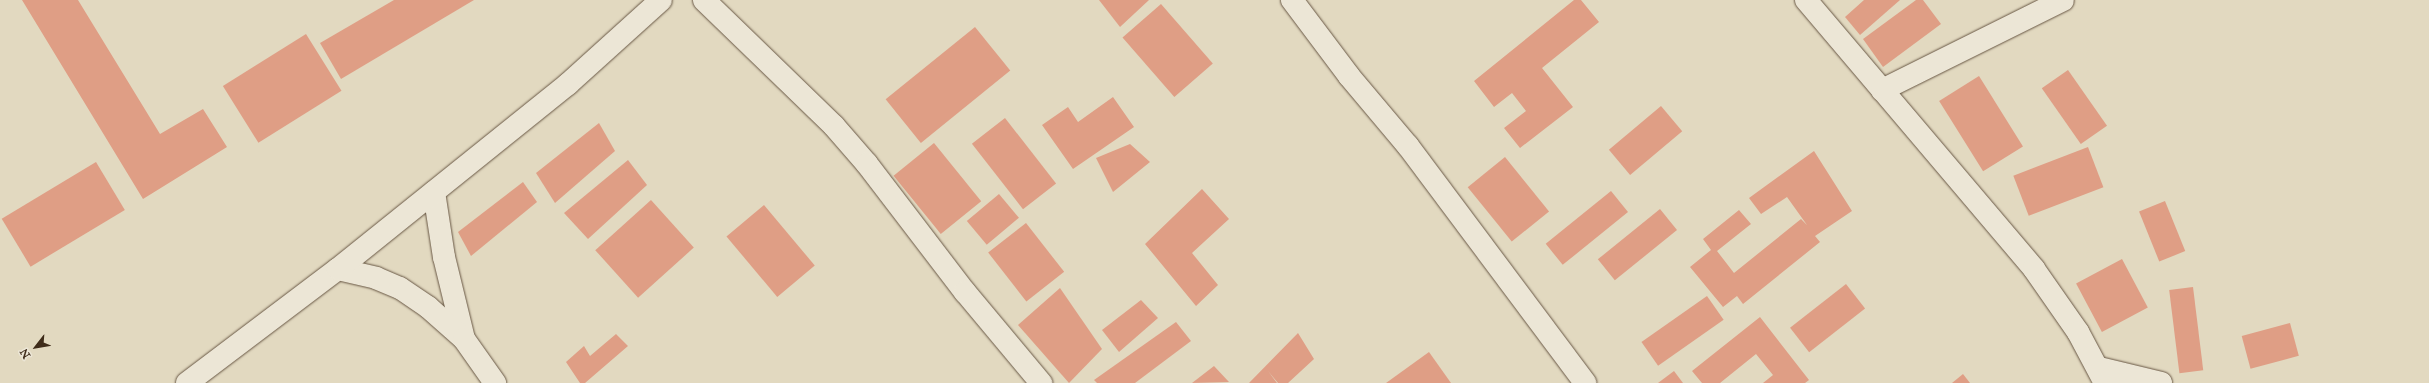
<!DOCTYPE html>
<html>
<head>
<meta charset="utf-8">
<style>
	body { margin:0 }
	#map { position:relative; width:2429px; height:383px; overflow:hidden; background:#e2d9c0; font-family:"IM FELL Great Primer",serif }
	div>[style] { position:absolute }
	.building>* { inset:0; background:#df9e85; transform-origin:0 0 }
	.roads { filter:drop-shadow(0 0 1px #685744) drop-shadow(0 0 1px #685744) }
	.minor>* { height:22px; margin:-11px; padding:0 11px; transform-origin:11px; border-radius:11px; background:#ece6d6 }
	span { translate:-50% -50%; white-space:nowrap; text-align:center; line-height:1.15; -webkit-text-stroke:3.5px #ece6d6; paint-order:stroke }
	.north { position:absolute; left:16px; top:327px; width:40px; height:40px; -webkit-text-stroke:3px #ece6d6; paint-order:stroke; rotate:239deg; font-size:11px; font-weight:700; line-height:16px; text-align:center; color:#3f2c1a }
	.north::after { content:''; display:block; margin:auto; width:14px; height:18px; background:#3f2c1a; clip-path:polygon(50% 0,100% 100%,50% 72%,0 100%) }
</style>
</head>
<body>
<div id="map">
	<div class="building">
		<div style="clip-path:polygon(22px 0,78px 0,160px 134px,203px 109px,227px 147px,143px 199px)"></div>
		<div style="clip-path:polygon(394px 0,474px 0,341px 79px,320px 43px)"></div>
		<div style="clip-path:polygon(1099px 0,1149px 0,1120px 27px)"></div>
		<div style="clip-path:polygon(1574px 0,1581px 0,1599px 22px,1542px 68px,1573px 107px,1520px 148px,1504px 128px,1526px 111px,1512px 93px,1494px 107px,1474px 81px)"></div>
		<div style="clip-path:polygon(1864px 0,1900px 0,1860px 35px,1845px 17px)"></div>
		<div style="clip-path:polygon(1916px 0,1923px 0,1941px 24px,1883px 67px,1863px 39px)"></div>
		<div style="left:1161px;top:4px;width:79px;height:51px;rotate:49deg"></div>
		<div style="left:975px;top:27px;width:56px;height:115px;rotate:51deg"></div>
		<div style="left:306px;top:34px;width:67px;height:98px;rotate:58deg"></div>
		<div style="left:2068px;top:70px;width:68px;height:32px;rotate:55deg"></div>
		<div style="left:1979px;top:76px;width:83px;height:47px;rotate:58deg"></div>
		<div style="clip-path:polygon(1113px 97px,1134px 127px,1073px 169px,1042px 125px,1068px 107px,1078px 122px)"></div>
		<div style="left:1661px;top:106px;width:33px;height:68px;rotate:50deg"></div>
		<div style="left:1005px;top:118px;width:83px;height:42px;rotate:52deg"></div>
		<div style="clip-path:polygon(599px 123px,615px 151px,555px 203px,536px 173px)"></div>
		<div style="left:934px;top:143px;width:75px;height:52px;rotate:51deg"></div>
		<div style="clip-path:polygon(1130px 144px,1150px 162px,1113px 192px,1096px 158px)"></div>
		<div style="left:2088px;top:147px;width:43px;height:80px;rotate:69deg"></div>
		<div style="clip-path:polygon(1814px 151px,1852px 211px,1815px 236px,1820px 242px,1743px 304px,1737px 296px,1723px 307px,1690px 267px,1711px 250px,1703px 239px,1739px 210px,1751px 224px,1717px 251px,1734px 273px,1801px 219px,1807px 225px,1787px 197px,1761px 214px,1749px 198px)"></div>
		<div style="left:1505px;top:157px;width:70px;height:48px;rotate:51deg"></div>
		<div style="clip-path:polygon(628px 160px,647px 185px,588px 239px,564px 213px)"></div>
		<div style="left:96px;top:162px;width:56px;height:110px;rotate:59deg"></div>
		<div style="clip-path:polygon(523px 182px,537px 202px,471px 256px,458px 232px)"></div>
		<div style="clip-path:polygon(1202px 189px,1229px 219px,1192px 253px,1218px 285px,1196px 306px,1145px 244px)"></div>
		<div style="left:1611px;top:191px;width:27px;height:84px;rotate:51deg"></div>
		<div style="left:999px;top:194px;width:31px;height:42px;rotate:50deg"></div>
		<div style="left:651px;top:200px;width:64px;height:75px;rotate:48deg"></div>
		<div style="left:2165px;top:201px;width:54px;height:28px;rotate:68deg"></div>
		<div style="left:764px;top:205px;width:79px;height:49px;rotate:50deg"></div>
		<div style="left:1660px;top:209px;width:27px;height:80px;rotate:51deg"></div>
		<div style="left:1026px;top:223px;width:62px;height:48px;rotate:52deg"></div>
		<div style="left:2122px;top:259px;width:55px;height:52px;rotate:62deg"></div>
		<div style="left:1846px;top:284px;width:31px;height:71px;rotate:52deg"></div>
		<div style="left:2193px;top:287px;width:84px;height:24px;rotate:83deg"></div>
		<div style="clip-path:polygon(1060px 288px,1102px 349px,1069px 383px,1018px 325px)"></div>
		<div style="left:1707px;top:296px;width:29px;height:80px;rotate:55deg"></div>
		<div style="clip-path:polygon(1141px 300px,1158px 318px,1119px 352px,1102px 330px)"></div>
		<div style="clip-path:polygon(1760px 317px,1809px 380px,1805px 383px,1763px 383px,1773px 375px,1756px 354px,1720px 383px,1702px 383px,1692px 371px)"></div>
		<div style="clip-path:polygon(1176px 322px,1191px 341px,1135px 383px,1097px 383px,1094px 380px)"></div>
		<div style="left:2290px;top:323px;width:34px;height:50px;rotate:75deg"></div>
		<div style="clip-path:polygon(1298px 333px,1314px 359px,1288px 383px,1278px 383px,1268px 371px,1277px 383px,1249px 383px)"></div>
		<div style="clip-path:polygon(616px 334px,628px 346px,585px 383px,580px 383px,566px 362px,584px 346px,590px 356px)"></div>
		<div style="clip-path:polygon(1429px 352px,1451px 383px,1386px 383px)"></div>
		<div style="clip-path:polygon(1214px 366px,1229px 382px,1192px 383px)"></div>
		<div style="clip-path:polygon(1674px 371px,1683px 383px,1658px 383px)"></div>
		<div style="clip-path:polygon(1963px 374px,1970px 383px,1952px 383px)"></div>
	</div>
	<div class="roads">
		<div class="minor">
			<div style="left:704px;top:0;width:181px;rotate:44.1deg"></div>
			<div style="left:834px;top:126px;width:50px;rotate:49deg"></div>
			<div style="left:867px;top:164px;width:161px;rotate:52.6deg"></div>
			<div style="left:965px;top:292px;width:119px;rotate:50.1deg"></div>
			<div style="left:1292px;top:0;width:95px;rotate:53.1deg"></div>
			<div style="left:1349px;top:76px;width:92px;rotate:49.9deg"></div>
			<div style="left:1408px;top:146px;width:296px;rotate:53.2deg"></div>
			<div style="left:1806px;top:0;width:353px;rotate:49.7deg"></div>
			<div style="left:2034px;top:269px;width:77px;rotate:55.1deg"></div>
			<div style="left:2078px;top:332px;width:58px;rotate:62.1deg"></div>
			<div style="left:1882px;top:90px;width:202px;rotate:-26.4deg"></div>
			<div style="left:434px;top:192px;width:66px;rotate:81.3deg"></div>
			<div style="left:444px;top:257px;width:84px;rotate:76.3deg"></div>
			<div style="left:338px;top:269px;width:39px;rotate:13deg"></div>
			<div style="left:376px;top:278px;width:26px;rotate:23deg"></div>
			<div style="left:400px;top:288px;width:34px;rotate:34deg"></div>
			<div style="left:428px;top:307px;width:48px;rotate:41.6deg"></div>
			<div style="left:464px;top:339px;width:54px;rotate:54.8deg"></div>
			<div style="left:2099px;top:368px;width:64px;rotate:13.6deg"></div>
			<div style="left:187px;top:383px;width:189px;rotate:-37.1deg"></div>
			<div style="left:338px;top:269px;width:295px;rotate:-38.8deg"></div>
			<div style="left:568px;top:84px;width:125px;rotate:-42.1deg"></div>
		</div>
	</div>
	<div class="north">N</div>
</div>
</body>
</html>
